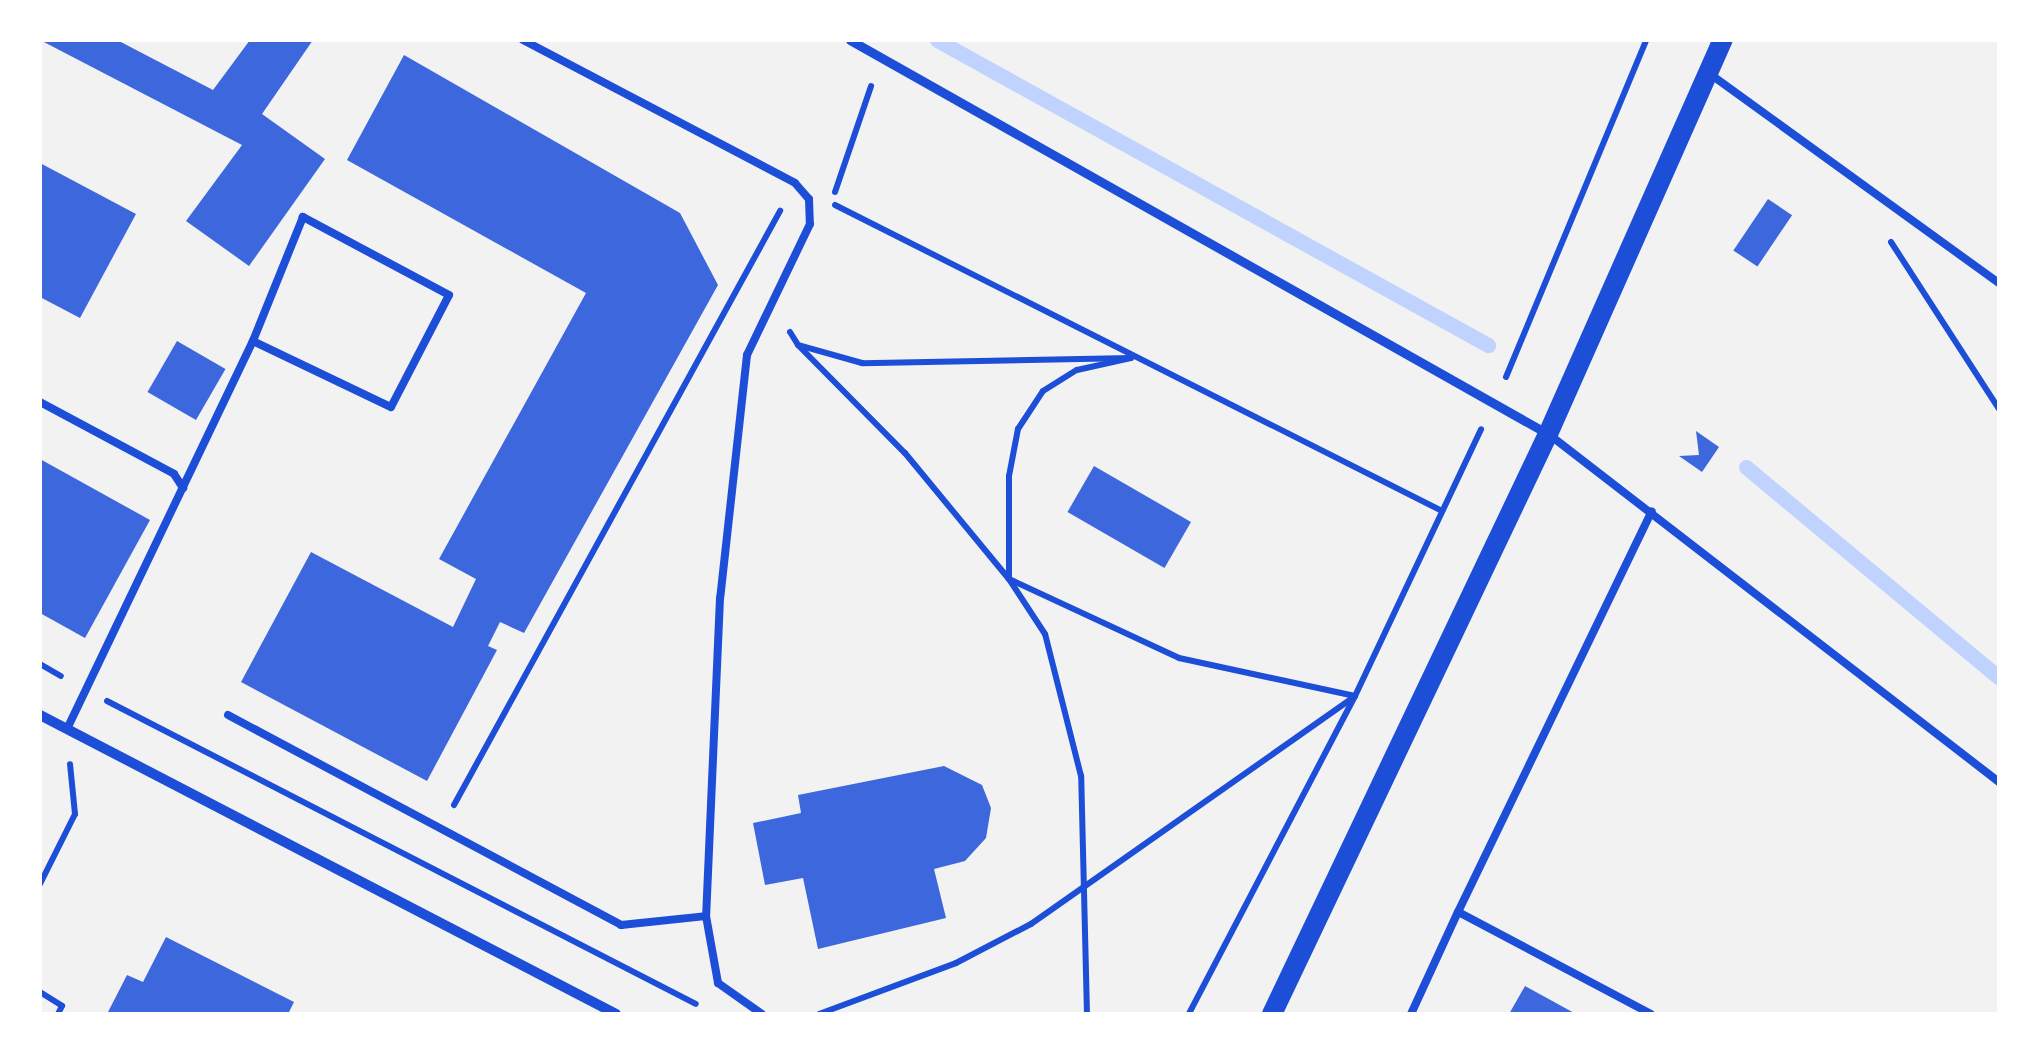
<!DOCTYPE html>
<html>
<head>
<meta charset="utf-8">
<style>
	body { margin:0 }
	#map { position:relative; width:2039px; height:1054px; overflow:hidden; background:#f2f2f2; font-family:"PT Sans",sans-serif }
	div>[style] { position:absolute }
	.stream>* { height:15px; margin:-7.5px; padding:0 7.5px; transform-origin:7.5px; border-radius:7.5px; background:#bfd3fe }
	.building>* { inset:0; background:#3d67dc; transform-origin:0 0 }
	.path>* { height:6px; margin:-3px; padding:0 3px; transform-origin:3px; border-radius:3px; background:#1d4ed8 }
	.service>* { height:8px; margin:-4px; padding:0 4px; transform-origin:4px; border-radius:4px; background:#1d4ed8 }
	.pedestrian>* { height:9px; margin:-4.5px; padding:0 4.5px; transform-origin:4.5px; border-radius:4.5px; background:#1d4ed8 }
	.minor>* { height:10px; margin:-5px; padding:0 5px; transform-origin:5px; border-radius:5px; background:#1d4ed8 }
	.secondary>* { height:20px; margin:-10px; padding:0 10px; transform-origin:10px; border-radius:10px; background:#1d4ed8 }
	span { translate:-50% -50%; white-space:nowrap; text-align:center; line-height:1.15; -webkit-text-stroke:10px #fff; paint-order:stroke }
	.frame { position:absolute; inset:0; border:42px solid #fff; pointer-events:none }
</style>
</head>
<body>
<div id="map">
	<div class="stream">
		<div style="left:937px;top:40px;width:630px;rotate:28.97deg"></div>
		<div style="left:1746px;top:467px;width:329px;rotate:39.8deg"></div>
	</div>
	<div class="building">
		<div style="clip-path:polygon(40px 40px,117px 40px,213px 90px,250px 40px,313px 40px,262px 114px,325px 159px,249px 266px,186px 221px,242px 145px)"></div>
		<div style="clip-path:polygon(404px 55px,680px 213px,718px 285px,524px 633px,500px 622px,488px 646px,497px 650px,427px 781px,241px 682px,311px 552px,453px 627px,476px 579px,439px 559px,586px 293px,347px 160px)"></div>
		<div style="clip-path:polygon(40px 163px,136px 214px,80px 318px,40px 297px)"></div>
		<div style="left:1768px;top:199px;width:29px;height:62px;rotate:34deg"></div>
		<div style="left:177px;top:341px;width:56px;height:59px;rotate:30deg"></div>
		<div style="clip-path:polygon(1696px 431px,1719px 447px,1702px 472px,1679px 456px,1699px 455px)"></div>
		<div style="clip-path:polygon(40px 459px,150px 520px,85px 638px,40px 613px)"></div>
		<div style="left:1094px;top:466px;width:112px;height:53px;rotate:30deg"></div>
		<div style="clip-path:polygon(944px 766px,982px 785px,991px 808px,986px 838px,965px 861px,934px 869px,946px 918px,818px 949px,803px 878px,765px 885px,753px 823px,801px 813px,798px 795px)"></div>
		<div style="clip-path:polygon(166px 937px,294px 1002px,288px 1014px,107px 1014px,127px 975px,143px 982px)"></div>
		<div style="clip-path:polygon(1525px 986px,1576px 1014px,1509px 1014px)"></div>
	</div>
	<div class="path">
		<div style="left:835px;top:192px;width:112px;rotate:-71.2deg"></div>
		<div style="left:835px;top:205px;width:678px;rotate:26.75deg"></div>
		<div style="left:1891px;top:242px;width:199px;rotate:57.1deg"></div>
		<div style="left:790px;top:332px;width:15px;rotate:58deg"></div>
		<div style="left:798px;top:345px;width:152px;rotate:45.3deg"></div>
		<div style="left:905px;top:453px;width:163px;rotate:50.5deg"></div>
		<div style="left:1009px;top:579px;width:103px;rotate:-90deg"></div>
		<div style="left:1009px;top:476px;width:48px;rotate:-79.2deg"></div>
		<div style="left:1018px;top:429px;width:45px;rotate:-56.7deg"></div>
		<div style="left:1043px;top:391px;width:40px;rotate:-32deg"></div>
		<div style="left:1077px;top:370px;width:55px;rotate:-12.5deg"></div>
		<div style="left:1131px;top:358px;width:269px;rotate:178.9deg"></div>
		<div style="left:862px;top:363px;width:66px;rotate:-164.3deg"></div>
		<div style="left:1506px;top:377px;width:365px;rotate:-67.4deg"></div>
		<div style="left:40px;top:664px;width:24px;rotate:30deg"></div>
		<div style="left:107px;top:701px;width:662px;rotate:27.22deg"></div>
		<div style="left:454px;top:805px;width:678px;rotate:-61.24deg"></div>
		<div style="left:40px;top:884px;width:78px;rotate:-63.4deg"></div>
		<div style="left:75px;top:814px;width:50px;rotate:-95.7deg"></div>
		<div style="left:40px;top:992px;width:26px;rotate:32deg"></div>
		<div style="left:62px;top:1006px;width:9px;rotate:117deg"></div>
		<div style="left:819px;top:1014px;width:146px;rotate:-20.4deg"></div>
		<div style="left:956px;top:963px;width:85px;rotate:-27.5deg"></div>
		<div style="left:1031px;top:924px;width:396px;rotate:-35.1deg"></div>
		<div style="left:1355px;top:696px;width:359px;rotate:117.6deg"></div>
		<div style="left:1087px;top:1014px;width:238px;rotate:-91.4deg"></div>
		<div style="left:1081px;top:776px;width:146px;rotate:-104.2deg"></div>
		<div style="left:1045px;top:634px;width:66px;rotate:-123.2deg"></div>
		<div style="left:1009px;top:579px;width:187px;rotate:24.9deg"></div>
		<div style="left:1179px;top:658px;width:180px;rotate:12.2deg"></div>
		<div style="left:1355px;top:696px;width:295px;rotate:-64.7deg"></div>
	</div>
	<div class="service">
		<div style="left:523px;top:40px;width:307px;rotate:27.7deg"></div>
		<div style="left:795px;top:183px;width:21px;rotate:49deg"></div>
		<div style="left:809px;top:199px;width:25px;rotate:88deg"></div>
		<div style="left:810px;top:224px;width:145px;rotate:115.7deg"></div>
		<div style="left:747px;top:355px;width:244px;rotate:96.3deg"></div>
		<div style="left:720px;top:598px;width:318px;rotate:92.5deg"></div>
		<div style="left:706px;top:916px;width:68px;rotate:79.8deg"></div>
		<div style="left:718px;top:983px;width:54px;rotate:35.2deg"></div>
		<div style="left:1710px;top:74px;width:357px;rotate:35.9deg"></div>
		<div style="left:40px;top:402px;width:152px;rotate:28.2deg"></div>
		<div style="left:174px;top:474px;width:17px;rotate:57deg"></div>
		<div style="left:1551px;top:436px;width:566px;rotate:37.68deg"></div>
		<div style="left:228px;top:715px;width:446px;rotate:28.1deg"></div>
		<div style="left:621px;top:925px;width:85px;rotate:-6deg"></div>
		<div style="left:67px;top:729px;width:430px;rotate:-64.4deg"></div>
		<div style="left:253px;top:341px;width:153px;rotate:25.6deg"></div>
		<div style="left:391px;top:407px;width:126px;rotate:-62.6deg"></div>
		<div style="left:449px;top:295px;width:166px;rotate:-151.9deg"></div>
		<div style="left:303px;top:217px;width:134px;rotate:112deg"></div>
		<div style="left:1411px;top:1014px;width:112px;rotate:-65.3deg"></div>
		<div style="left:1651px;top:1014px;width:218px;rotate:-152.1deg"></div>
		<div style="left:1458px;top:912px;width:445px;rotate:-64.2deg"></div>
	</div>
	<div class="pedestrian">
		<div style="left:850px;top:40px;width:802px;rotate:29.44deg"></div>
	</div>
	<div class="minor">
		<div style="left:40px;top:715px;width:649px;rotate:27.43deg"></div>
	</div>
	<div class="secondary">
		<div style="left:1272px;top:1014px;width:642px;rotate:-64.55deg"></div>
		<div style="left:1548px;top:434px;width:431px;rotate:-66.1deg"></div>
	</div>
	<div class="frame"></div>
</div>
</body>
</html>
